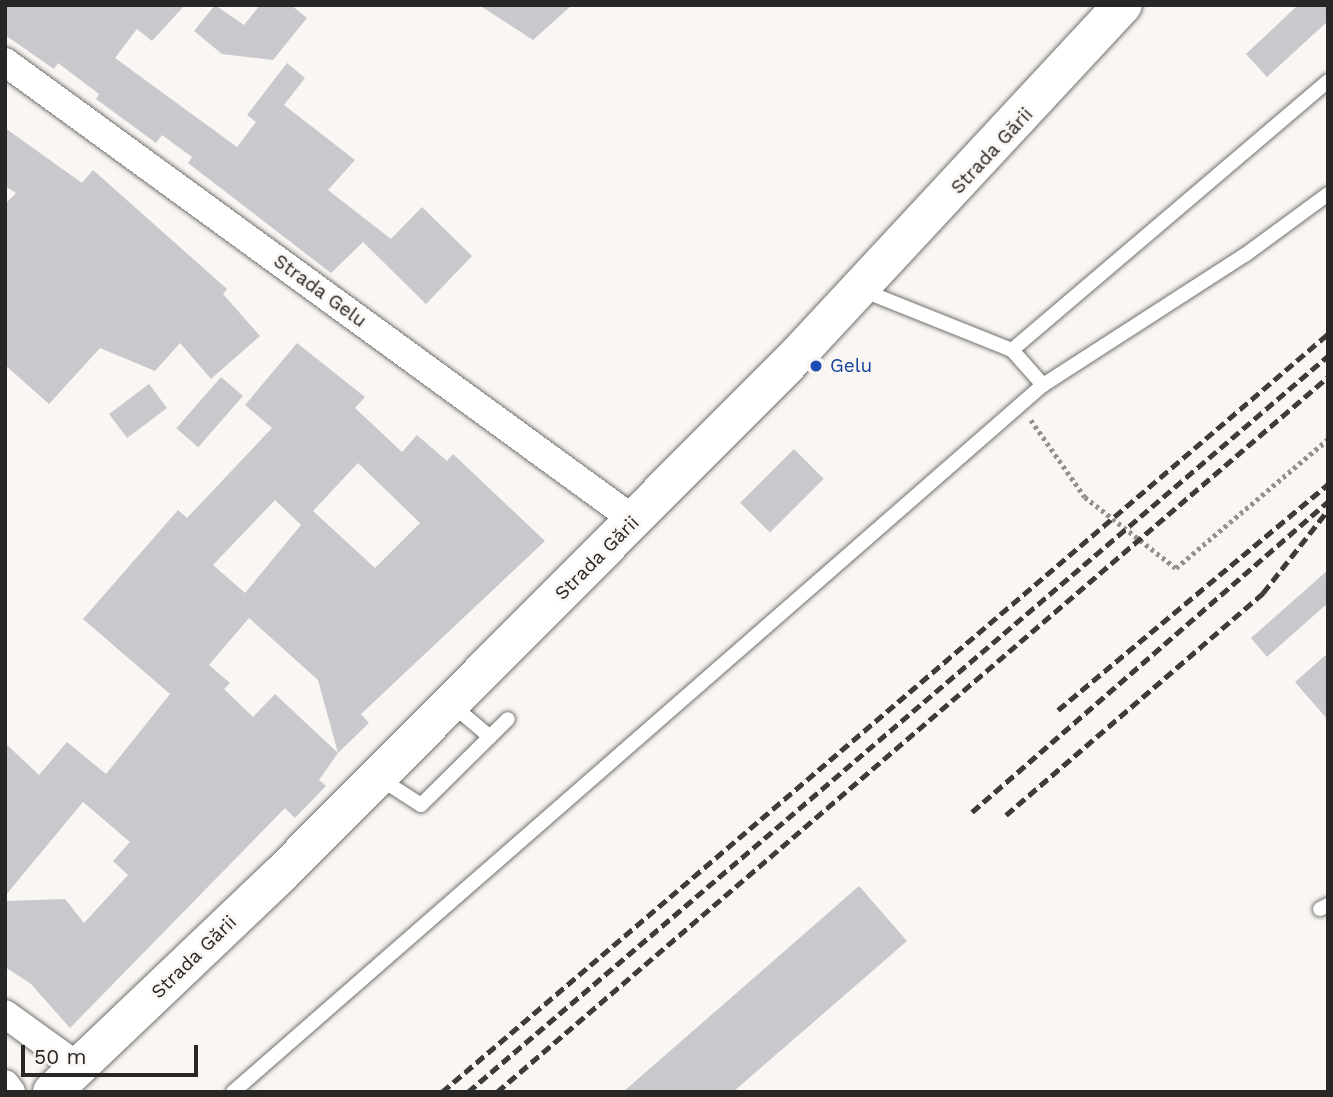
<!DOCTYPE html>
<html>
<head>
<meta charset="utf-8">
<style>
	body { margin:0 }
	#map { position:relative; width:1333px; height:1097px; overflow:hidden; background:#f9f6f3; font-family:"Work Sans",sans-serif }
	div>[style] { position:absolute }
	.building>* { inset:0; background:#c9c8cc; transform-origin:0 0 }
	.path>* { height:4.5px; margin-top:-2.25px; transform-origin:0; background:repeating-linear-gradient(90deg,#93918f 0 3.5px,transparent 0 7px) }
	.roads { filter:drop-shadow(0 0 2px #72706d) drop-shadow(0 0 2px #72706d) }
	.service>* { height:14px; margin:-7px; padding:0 7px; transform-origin:7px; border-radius:7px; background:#fff }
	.minor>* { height:28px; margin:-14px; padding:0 14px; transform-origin:14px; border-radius:14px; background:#fff }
	.secondary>* { height:38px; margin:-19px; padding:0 19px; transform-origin:19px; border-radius:19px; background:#fff }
	.rail>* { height:5px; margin-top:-2.5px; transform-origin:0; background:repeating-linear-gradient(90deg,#3d3c3b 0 10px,transparent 0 15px) }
	.dots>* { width:19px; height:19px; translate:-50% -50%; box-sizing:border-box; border:4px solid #f9f6f3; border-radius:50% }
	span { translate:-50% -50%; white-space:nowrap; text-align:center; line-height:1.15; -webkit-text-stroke:5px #f9f6f3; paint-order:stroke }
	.street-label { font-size:19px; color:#282726 }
	.transit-label { font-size:19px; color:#164399 }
	.left { translate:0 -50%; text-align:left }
	.frame { position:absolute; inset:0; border:7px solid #282726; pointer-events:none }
	.scale { position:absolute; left:21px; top:1045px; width:177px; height:32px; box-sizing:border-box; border:4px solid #282726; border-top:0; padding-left:9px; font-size:21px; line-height:24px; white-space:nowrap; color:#282726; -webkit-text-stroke:5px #f9f6f3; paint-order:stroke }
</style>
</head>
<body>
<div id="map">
	<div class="building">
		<div style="clip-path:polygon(5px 5px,185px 5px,152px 41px,137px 29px,115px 58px,237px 147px,256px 122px,247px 115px,287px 63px,305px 78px,284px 105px,355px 160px,328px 190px,391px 239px,422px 207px,472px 256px,426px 304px,363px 242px,331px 273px,188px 163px,192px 157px,162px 135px,156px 143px,96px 99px,99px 94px,58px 63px,54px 69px,5px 35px)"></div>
		<div style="clip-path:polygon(215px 5px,244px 25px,260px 5px,291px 5px,307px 18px,273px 60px,222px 54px,194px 31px)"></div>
		<div style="clip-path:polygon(479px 5px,572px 5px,533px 40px)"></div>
		<div style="clip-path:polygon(1298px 5px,1328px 5px,1328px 21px,1267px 77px,1246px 54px)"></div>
		<div style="clip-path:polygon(5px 128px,82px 183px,93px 170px,227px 289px,223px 294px,260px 336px,211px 379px,180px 343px,155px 371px,100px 348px,49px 404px,5px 365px,5px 204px,16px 193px,5px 186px)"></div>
		<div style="clip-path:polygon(evenodd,297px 343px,365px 397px,355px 408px,402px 452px,417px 435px,447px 461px,453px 454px,545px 541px,361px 714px,369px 723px,338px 753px,319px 780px,326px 786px,295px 818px,285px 808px,70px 1028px,31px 984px,5px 967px,5px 901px,65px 899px,84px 923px,128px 875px,113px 861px,130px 842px,83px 802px,5px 896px,5px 743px,39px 775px,67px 742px,106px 774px,170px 694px,83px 619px,178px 510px,187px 518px,272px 428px,245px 405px,297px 343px,358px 463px,420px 523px,375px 568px,313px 511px,358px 463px,297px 343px,275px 500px,301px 525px,245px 593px,213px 565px,275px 500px,297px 343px,249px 618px,318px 680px,338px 753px,275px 694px,253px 717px,224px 689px,230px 683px,209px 665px,249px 618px)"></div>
		<div style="left:221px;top:377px;width:29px;height:68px;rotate:41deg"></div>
		<div style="left:149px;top:384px;width:30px;height:50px;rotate:53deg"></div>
		<div style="left:794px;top:449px;width:42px;height:76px;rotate:45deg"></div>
		<div style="clip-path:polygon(1328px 570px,1328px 603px,1267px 657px,1251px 638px)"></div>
		<div style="clip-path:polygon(1328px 653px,1328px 720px,1295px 682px)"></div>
		<div style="clip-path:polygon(859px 886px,907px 941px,733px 1092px,623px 1092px)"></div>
	</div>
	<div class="path">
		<div style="left:1031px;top:420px;width:94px;rotate:55deg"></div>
		<div style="left:1085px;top:497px;width:115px;rotate:38deg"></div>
		<div style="left:1176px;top:568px;width:199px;rotate:-40.3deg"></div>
	</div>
	<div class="roads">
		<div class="service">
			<div style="left:862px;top:290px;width:162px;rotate:21.8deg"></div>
			<div style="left:1012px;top:350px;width:47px;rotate:48.5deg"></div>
			<div style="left:1012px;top:350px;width:415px;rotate:-40.4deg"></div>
			<div style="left:451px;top:704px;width:51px;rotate:40.2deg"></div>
			<div style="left:379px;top:778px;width:50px;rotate:32.7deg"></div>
			<div style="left:421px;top:805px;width:122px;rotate:-44.7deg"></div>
			<div style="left:1320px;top:909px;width:9px;rotate:-27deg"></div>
			<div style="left:233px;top:1092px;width:1075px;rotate:-41.12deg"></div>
			<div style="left:1043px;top:385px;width:240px;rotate:-32.8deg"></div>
			<div style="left:1245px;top:255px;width:103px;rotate:-36.3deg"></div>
		</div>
		<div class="minor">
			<div style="left:5px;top:62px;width:778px;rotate:36.06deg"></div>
			<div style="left:5px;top:1014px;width:89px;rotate:35.8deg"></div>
			<div style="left:5px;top:1084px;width:10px;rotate:53deg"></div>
		</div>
		<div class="secondary">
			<div style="left:52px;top:1092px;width:316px;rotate:-43.6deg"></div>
			<div style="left:281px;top:874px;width:739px;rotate:-45.16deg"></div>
			<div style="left:802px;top:350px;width:471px;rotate:-47.1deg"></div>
		</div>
	</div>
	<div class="rail">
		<div style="left:1058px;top:710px;width:352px;rotate:-39.9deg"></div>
		<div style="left:972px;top:812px;width:473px;rotate:-41.1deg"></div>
		<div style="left:1006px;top:815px;width:340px;rotate:-40.8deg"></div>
		<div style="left:1263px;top:593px;width:105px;rotate:-51.9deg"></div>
		<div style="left:442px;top:1092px;width:1166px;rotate:-40.55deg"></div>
		<div style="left:468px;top:1092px;width:1132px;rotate:-40.56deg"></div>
		<div style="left:497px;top:1092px;width:1096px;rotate:-40.71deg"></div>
	</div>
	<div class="dots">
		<div style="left:816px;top:366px;background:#1a4fb4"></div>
	</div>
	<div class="street-label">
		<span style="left:992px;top:151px;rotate:-47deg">Strada Gării</span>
		<span style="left:320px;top:291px;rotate:36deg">Strada Gelu</span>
		<span style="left:597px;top:558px;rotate:-45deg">Strada Gării</span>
		<span style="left:194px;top:957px;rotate:-44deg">Strada Gării</span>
	</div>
	<div class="transit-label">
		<span class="left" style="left:830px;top:366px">Gelu</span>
	</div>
	<div class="frame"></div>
	<div class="scale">50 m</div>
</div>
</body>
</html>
